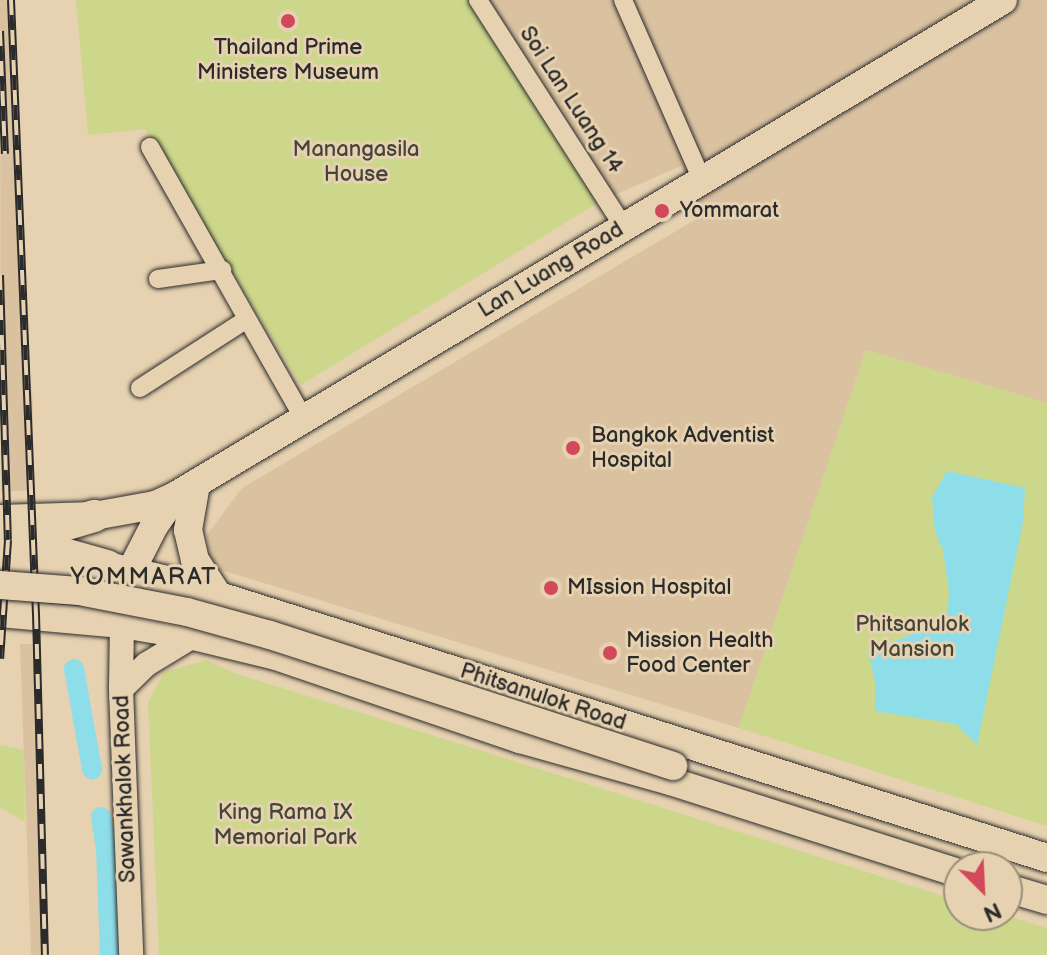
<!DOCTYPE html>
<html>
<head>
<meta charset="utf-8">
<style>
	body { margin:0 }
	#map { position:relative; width:1047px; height:955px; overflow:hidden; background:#e6d1b0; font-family:"Balsamiq Sans",sans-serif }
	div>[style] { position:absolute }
	.built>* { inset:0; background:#dac2a1 }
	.green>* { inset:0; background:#ccd78b }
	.water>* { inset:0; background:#8edeea }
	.canal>* { height:20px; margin:-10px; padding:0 10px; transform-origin:10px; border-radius:10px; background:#8edeea }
	.roads { filter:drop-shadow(0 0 2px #2b2b2b) drop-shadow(0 0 2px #2b2b2b) }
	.street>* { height:18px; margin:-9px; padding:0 9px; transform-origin:9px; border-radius:9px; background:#e6d1b0 }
	.secondary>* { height:24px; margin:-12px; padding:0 12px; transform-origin:12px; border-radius:12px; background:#e6d1b0 }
	.primary>* { height:28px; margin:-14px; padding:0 14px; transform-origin:14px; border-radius:14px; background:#e6d1b0 }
	.highway>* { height:32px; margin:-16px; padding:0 16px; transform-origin:16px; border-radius:16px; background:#e6d1b0 }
	.rail>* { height:8px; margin-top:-4px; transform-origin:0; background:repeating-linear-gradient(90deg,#e6d1b0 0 15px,#2b2b2b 0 30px); box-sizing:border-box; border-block:2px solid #2b2b2b }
	.bridges { filter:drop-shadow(0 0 2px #2b2b2b) drop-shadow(0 0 2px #2b2b2b) }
	.primary-bridge>* { height:28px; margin:-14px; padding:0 14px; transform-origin:14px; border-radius:14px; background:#e6d1b0 }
	.dots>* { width:22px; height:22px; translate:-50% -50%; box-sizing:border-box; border:4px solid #e6d1b0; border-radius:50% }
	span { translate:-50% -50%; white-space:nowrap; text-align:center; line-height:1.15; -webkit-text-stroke:6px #e6d1b0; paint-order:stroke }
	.poi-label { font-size:22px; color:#2b2b2b }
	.left { translate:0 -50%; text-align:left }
	.street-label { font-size:22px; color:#2b2b2b }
	.park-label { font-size:22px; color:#434539 }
	.neighbourhood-label { font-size:24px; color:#2b2b2b; letter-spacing:2px }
	.north { position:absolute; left:943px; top:851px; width:80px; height:80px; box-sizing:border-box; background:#e6d1b0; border:2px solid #9b8f7b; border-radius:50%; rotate:156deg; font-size:22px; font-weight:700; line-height:32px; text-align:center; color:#2b2b2b }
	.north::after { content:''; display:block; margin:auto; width:28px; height:36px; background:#d1495b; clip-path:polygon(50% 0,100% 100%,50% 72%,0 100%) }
</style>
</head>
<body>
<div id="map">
	<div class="built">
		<div style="clip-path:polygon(0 0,14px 0,27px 346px,33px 403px,33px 490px,1px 492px)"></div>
		<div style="clip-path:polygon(471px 0,1047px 0,1047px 403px,866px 350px,739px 728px,211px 567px,207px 535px,242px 488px,698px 218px,681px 166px,599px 202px)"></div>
		<div style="clip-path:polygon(20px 644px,35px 644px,49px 955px,31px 955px)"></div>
	</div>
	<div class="green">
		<div style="clip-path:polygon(76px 0,471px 0,599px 202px,301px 385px,145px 129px,88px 135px)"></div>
		<div style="clip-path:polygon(866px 350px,1047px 403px,1047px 826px,739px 728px)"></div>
		<div style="clip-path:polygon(207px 660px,234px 673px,959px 901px,959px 915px,1004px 915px,1047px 928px,1047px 955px,159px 955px,148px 703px,164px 672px)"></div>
		<div style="clip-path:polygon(0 745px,24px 750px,25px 822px,0 807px)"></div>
	</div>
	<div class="water">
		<div style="clip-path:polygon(947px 471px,1025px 488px,1023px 522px,977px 745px,956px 724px,875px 711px,875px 681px,868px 651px,947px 621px,949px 592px,943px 550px,935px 532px,932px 497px)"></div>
	</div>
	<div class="canal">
		<div style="left:74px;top:669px;width:102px;rotate:79.8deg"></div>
		<div style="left:101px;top:817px;width:30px;rotate:81deg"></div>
		<div style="left:106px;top:847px;width:108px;rotate:87.9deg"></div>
	</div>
	<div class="roads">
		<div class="street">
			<div style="left:478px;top:0;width:270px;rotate:57.3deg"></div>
			<div style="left:623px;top:0;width:197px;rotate:66.3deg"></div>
			<div style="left:150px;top:147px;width:313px;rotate:60.5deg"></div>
			<div style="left:158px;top:279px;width:65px;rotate:-8deg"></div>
			<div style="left:140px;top:388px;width:127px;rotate:-32.8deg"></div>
		</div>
		<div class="secondary">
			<div style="left:122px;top:624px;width:65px;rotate:90.9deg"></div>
			<div style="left:121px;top:689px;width:266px;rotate:87.8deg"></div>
			<div style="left:121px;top:689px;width:36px;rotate:-44deg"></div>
			<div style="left:147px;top:664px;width:54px;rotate:-31.3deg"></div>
		</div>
		<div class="primary">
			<div style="left:196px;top:484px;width:47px;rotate:99.9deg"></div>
			<div style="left:188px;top:530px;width:31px;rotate:77deg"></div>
			<div style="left:195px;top:560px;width:40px;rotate:57.1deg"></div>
			<div style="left:0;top:519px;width:94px;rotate:-1.8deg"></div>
			<div style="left:94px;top:516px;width:62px;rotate:-10.2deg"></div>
			<div style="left:155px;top:505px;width:22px;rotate:-24deg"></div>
			<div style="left:0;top:564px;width:107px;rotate:1.1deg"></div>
			<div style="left:107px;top:566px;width:70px;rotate:13.2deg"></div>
			<div style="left:175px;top:582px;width:915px;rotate:17.56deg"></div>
			<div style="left:0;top:613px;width:122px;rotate:5.2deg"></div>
			<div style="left:122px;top:624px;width:72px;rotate:9.6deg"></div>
			<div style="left:193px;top:636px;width:85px;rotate:13.5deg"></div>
			<div style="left:276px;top:656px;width:258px;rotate:18.8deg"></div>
			<div style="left:520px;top:739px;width:156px;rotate:15.6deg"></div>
			<div style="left:670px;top:781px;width:303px;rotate:17.7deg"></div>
			<div style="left:122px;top:624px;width:54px;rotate:-80.4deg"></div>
			<div style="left:131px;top:571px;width:51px;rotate:-62.9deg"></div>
			<div style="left:154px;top:526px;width:37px;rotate:-55deg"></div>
			<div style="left:175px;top:496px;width:965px;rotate:-30.92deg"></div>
			<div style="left:1007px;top:888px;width:42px;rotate:16.7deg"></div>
		</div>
		<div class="highway">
			<div style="left:0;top:540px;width:14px"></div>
			<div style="left:14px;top:540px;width:97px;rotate:15.6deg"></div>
			<div style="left:14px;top:540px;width:84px;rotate:-16.7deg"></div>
		</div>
	</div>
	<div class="rail">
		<div style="left:11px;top:0;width:615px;rotate:87.67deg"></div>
		<div style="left:36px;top:614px;width:341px;rotate:88.5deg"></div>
		<div style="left:0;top:31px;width:123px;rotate:87.7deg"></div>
		<div style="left:0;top:275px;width:265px;rotate:88.3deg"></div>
		<div style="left:8px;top:540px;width:119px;rotate:93.8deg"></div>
	</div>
	<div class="bridges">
		<div class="primary-bridge">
			<div style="left:0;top:585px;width:79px;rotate:4.3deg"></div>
			<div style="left:79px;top:591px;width:110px;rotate:11deg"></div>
			<div style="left:187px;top:612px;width:86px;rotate:15.5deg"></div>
			<div style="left:270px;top:635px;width:424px;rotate:18deg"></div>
		</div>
	</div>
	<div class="dots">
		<div style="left:288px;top:21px;background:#d1495b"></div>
		<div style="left:662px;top:211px;background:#d1495b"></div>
		<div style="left:573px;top:448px;background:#d1495b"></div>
		<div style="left:551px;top:588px;background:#d1495b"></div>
		<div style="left:610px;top:653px;background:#d1495b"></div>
	</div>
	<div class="poi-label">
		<span style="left:288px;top:60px">Thailand Prime<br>Ministers Museum</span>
		<span class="left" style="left:680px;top:211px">Yommarat</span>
		<span class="left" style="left:591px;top:448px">Bangkok Adventist<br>Hospital</span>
		<span class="left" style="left:567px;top:588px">MIssion Hospital</span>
		<span class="left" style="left:626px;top:653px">Mission Health<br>Food Center</span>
	</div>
	<div class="street-label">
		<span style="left:571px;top:100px;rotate:57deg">Soi Lan Luang 14</span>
		<span style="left:551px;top:270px;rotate:-31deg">Lan Luang Road</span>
		<span style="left:543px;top:697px;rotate:18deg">Phitsanulok Road</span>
		<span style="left:125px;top:789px;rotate:-92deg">Sawankhalok Road</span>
	</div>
	<div class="park-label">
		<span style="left:356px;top:162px">Manangasila<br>House</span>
		<span style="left:912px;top:637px">Phitsanulok<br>Mansion</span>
		<span style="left:285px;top:825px">King Rama IX<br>Memorial Park</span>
	</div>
	<div class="neighbourhood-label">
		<span style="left:144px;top:577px">YOMMARAT</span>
	</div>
	<div class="north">N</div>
</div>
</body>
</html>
